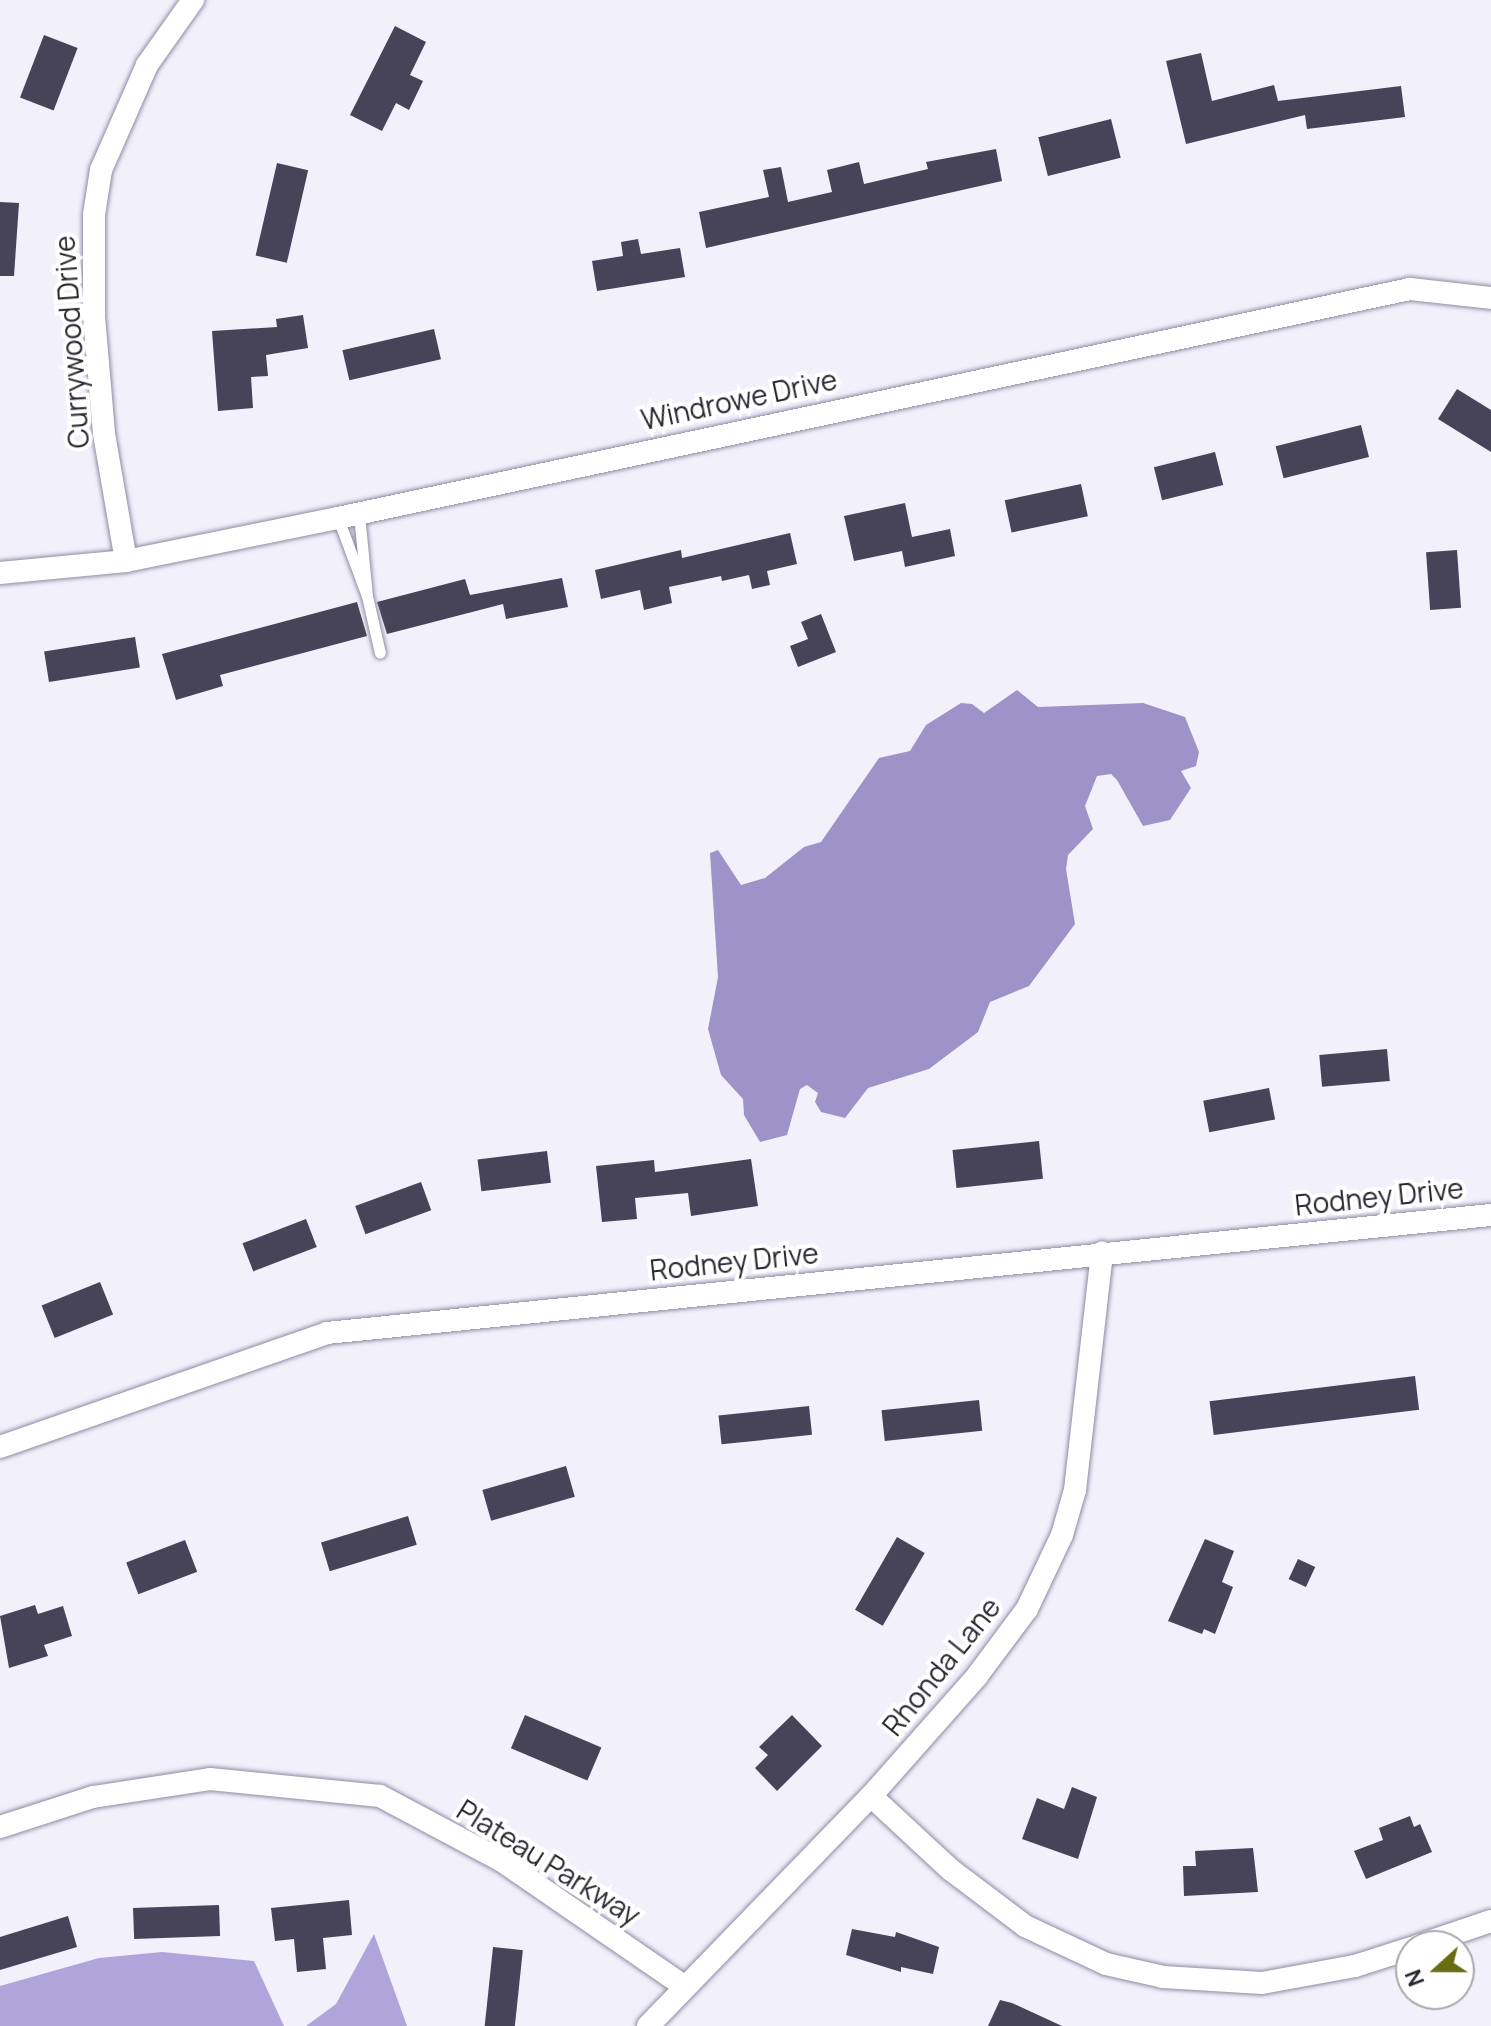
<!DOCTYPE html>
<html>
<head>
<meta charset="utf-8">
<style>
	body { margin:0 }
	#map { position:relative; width:1491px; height:2026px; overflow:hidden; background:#f2f0fb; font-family:Manrope,sans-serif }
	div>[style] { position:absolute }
	.forest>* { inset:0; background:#b0a5db }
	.water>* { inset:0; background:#9d93c8 }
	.building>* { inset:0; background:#474359; transform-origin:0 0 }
	.roads { filter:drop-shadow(0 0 2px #8f8aa4) drop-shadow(0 0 2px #8f8aa4) }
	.service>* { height:11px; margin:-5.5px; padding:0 5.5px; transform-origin:5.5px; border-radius:5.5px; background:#fff }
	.minor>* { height:22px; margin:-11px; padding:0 11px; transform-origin:11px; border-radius:11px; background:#fff }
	span { translate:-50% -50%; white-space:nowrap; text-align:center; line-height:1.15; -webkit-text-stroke:8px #fff; paint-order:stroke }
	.street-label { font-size:28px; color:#292731 }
	.north { position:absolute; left:1395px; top:1930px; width:80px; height:80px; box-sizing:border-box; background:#fff; border:2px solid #a9a9ad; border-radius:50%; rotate:249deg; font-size:22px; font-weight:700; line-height:32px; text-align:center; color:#292731 }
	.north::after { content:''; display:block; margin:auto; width:28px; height:36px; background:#696d11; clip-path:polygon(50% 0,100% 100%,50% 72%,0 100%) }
</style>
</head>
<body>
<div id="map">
	<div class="forest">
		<div style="clip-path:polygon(374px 1934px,407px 2026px,306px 2026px,336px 2004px)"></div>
		<div style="clip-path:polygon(162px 1952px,254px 1961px,284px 2026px,0 2026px,0 1986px,99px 1958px)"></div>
	</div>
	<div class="water">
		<div style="clip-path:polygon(1017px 690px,1038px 707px,1143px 703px,1185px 717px,1199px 752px,1196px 766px,1181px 771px,1191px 788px,1170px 820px,1143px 826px,1117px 780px,1111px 774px,1097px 776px,1085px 806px,1093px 829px,1068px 855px,1066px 869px,1075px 924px,1029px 986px,990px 1002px,978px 1032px,929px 1069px,868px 1088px,845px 1118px,821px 1112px,815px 1102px,818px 1093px,807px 1085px,800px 1089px,787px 1135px,760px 1142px,744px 1115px,743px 1099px,721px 1075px,708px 1029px,718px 977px,710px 853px,718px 850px,741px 885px,765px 878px,804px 847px,821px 842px,879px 758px,910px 751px,926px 725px,961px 703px,972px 704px,984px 713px)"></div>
	</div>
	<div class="building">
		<div style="clip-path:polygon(395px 26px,426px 42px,410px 75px,423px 81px,409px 110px,396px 103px,382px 131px,350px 115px)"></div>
		<div style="left:44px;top:35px;width:36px;height:67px;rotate:21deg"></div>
		<div style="clip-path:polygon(1201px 53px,1212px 101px,1274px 85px,1278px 101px,1401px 86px,1405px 117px,1307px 129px,1305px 115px,1186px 144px,1166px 61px)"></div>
		<div style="left:1111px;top:119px;width:40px;height:75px;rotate:76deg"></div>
		<div style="clip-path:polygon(996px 149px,1002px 181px,706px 248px,699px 212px,769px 197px,763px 170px,781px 167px,788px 202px,832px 192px,827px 170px,859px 162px,864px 184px,928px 169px,926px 162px)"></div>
		<div style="left:277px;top:163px;width:32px;height:95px;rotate:13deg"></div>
		<div style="clip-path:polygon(0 202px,19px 203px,14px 276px,0 276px)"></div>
		<div style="clip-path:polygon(638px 239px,641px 254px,680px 248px,685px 277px,597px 291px,592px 261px,623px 256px,621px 242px)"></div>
		<div style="clip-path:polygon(303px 315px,308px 348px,266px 355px,268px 376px,251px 377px,253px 408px,218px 411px,212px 331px,277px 327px,276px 319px)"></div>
		<div style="left:434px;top:329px;width:31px;height:94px;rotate:77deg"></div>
		<div style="clip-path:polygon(1457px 389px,1491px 410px,1491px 452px,1438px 419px)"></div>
		<div style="left:1361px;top:425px;width:33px;height:88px;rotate:76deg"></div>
		<div style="left:1215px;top:452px;width:34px;height:63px;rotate:76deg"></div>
		<div style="left:1081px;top:484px;width:33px;height:78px;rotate:78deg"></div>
		<div style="clip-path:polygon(905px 503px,912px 537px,950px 529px,955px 556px,905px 567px,902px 551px,854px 561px,844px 516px)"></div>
		<div style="clip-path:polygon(790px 533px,797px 564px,767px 571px,770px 585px,752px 589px,749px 575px,722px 581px,721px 576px,669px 587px,672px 603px,644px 610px,640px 590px,601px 599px,595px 570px,681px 550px,682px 558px)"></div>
		<div style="left:1457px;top:550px;width:58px;height:31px;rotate:86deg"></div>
		<div style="clip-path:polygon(562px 578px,568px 607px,506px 619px,503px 604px,387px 634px,377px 602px,465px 579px,470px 595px)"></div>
		<div style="clip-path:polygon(357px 602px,367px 636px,220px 675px,223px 686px,176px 700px,162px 654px)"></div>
		<div style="clip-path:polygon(821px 614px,836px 652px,798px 667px,790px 646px,808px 639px,801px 622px)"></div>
		<div style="left:135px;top:637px;width:31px;height:92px;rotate:81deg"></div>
		<div style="left:1387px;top:1049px;width:32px;height:68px;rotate:85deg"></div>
		<div style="left:1269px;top:1088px;width:32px;height:67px;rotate:79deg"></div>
		<div style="left:1039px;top:1141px;width:38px;height:87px;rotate:84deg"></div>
		<div style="left:547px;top:1151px;width:32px;height:70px;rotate:83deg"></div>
		<div style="clip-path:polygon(751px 1159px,758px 1206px,691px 1216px,688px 1193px,635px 1198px,637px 1219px,602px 1222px,596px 1166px,654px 1160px,655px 1172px)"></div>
		<div style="left:421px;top:1182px;width:30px;height:70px;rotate:70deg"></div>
		<div style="left:306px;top:1219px;width:30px;height:68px;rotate:69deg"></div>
		<div style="left:100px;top:1282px;width:35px;height:63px;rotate:68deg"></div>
		<div style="left:1415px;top:1376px;width:34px;height:207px;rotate:83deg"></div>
		<div style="left:979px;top:1400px;width:31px;height:98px;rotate:84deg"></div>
		<div style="left:809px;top:1406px;width:29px;height:91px;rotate:84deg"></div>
		<div style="left:566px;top:1466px;width:32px;height:87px;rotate:74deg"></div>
		<div style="left:408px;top:1516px;width:30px;height:91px;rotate:73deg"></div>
		<div style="left:897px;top:1537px;width:32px;height:84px;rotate:30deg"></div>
		<div style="clip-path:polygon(1205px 1539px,1234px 1551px,1222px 1582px,1233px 1587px,1215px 1634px,1204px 1629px,1202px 1634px,1168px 1621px)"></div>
		<div style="left:185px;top:1540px;width:34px;height:63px;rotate:69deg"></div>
		<div style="left:1298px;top:1559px;width:19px;height:22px;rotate:25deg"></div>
		<div style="clip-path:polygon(35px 1605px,38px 1614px,63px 1606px,72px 1636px,44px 1645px,48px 1656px,9px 1668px,0 1616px)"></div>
		<div style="left:525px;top:1715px;width:83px;height:36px;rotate:23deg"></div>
		<div style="clip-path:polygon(792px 1715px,822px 1746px,777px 1791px,755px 1768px,768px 1755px,759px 1747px)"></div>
		<div style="clip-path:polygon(1072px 1787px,1097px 1797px,1078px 1859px,1022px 1839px,1037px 1798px,1064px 1809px)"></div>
		<div style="clip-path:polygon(1410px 1816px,1414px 1827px,1420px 1824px,1432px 1852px,1366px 1879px,1354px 1851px,1383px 1840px,1379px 1828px)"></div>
		<div style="clip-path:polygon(1253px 1848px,1258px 1892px,1184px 1896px,1183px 1866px,1196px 1866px,1195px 1851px)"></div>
		<div style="clip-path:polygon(349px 1900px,352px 1935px,323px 1938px,326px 1969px,297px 1972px,294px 1939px,275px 1941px,271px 1908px)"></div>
		<div style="left:219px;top:1905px;width:31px;height:86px;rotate:88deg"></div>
		<div style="clip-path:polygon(68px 1916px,77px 1947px,0 1970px,0 1937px)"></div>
		<div style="clip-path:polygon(852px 1929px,895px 1937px,896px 1932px,939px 1947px,933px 1974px,901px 1967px,901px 1972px,846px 1955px)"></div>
		<div style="left:493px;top:1947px;width:30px;height:80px;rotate:6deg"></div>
		<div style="clip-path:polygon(1000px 2000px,1012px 2003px,1062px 2026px,988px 2026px)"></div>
	</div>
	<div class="roads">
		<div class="service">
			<div style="left:338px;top:518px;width:83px;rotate:69.6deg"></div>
			<div style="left:367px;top:596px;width:82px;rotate:-95.6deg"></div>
			<div style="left:367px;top:596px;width:58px;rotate:77.2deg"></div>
		</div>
		<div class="minor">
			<div style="left:126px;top:561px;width:130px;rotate:-99.8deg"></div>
			<div style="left:104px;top:433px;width:117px;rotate:-94.9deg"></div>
			<div style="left:94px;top:316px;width:101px;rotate:-90deg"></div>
			<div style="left:94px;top:215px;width:46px;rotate:-81.2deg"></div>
			<div style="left:101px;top:170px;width:115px;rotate:-66.3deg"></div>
			<div style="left:147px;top:65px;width:80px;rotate:-54.7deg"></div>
			<div style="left:0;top:573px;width:127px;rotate:-5.4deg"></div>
			<div style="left:126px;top:561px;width:216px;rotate:-11.5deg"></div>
			<div style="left:338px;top:518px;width:1096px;rotate:-12.06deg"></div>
			<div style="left:1410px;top:289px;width:81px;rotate:6.3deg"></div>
			<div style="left:0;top:1447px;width:346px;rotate:-19.2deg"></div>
			<div style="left:327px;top:1333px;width:1170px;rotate:-5.79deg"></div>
			<div style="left:871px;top:1796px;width:109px;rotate:42.8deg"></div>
			<div style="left:951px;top:1870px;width:93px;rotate:37.1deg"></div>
			<div style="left:1025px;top:1926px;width:89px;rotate:25.1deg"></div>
			<div style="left:1106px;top:1964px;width:58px;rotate:12.8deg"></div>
			<div style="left:1163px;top:1977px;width:99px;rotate:3.5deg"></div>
			<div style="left:1262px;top:1983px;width:95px;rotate:-10.4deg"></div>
			<div style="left:1355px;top:1966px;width:59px;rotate:-17.8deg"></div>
			<div style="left:0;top:1827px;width:98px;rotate:-17.9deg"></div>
			<div style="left:93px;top:1797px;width:118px;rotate:-8.7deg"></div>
			<div style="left:210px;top:1779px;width:171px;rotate:5.7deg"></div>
			<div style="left:380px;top:1796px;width:138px;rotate:28deg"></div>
			<div style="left:502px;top:1861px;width:222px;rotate:34.5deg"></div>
			<div style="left:1417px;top:1946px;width:78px;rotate:-18.7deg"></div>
			<div style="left:648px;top:2026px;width:320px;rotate:-45.9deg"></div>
			<div style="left:871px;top:1796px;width:160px;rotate:-48.5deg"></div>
			<div style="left:977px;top:1676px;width:84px;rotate:-53.3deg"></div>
			<div style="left:1027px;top:1609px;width:82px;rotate:-64.7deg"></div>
			<div style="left:1062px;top:1535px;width:47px;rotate:-73.9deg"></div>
			<div style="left:1075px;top:1490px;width:239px;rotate:-83.5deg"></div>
		</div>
	</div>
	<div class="street-label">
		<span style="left:71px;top:342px;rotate:-94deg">Currywood Drive</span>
		<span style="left:739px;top:399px;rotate:-12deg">Windrowe Drive</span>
		<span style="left:1379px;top:1196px;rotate:-6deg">Rodney Drive</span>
		<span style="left:734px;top:1261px;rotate:-6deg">Rodney Drive</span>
		<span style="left:941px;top:1666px;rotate:-51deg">Rhonda Lane</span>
		<span style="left:549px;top:1862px;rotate:32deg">Plateau Parkway</span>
	</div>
	<div class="north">N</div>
</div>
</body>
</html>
